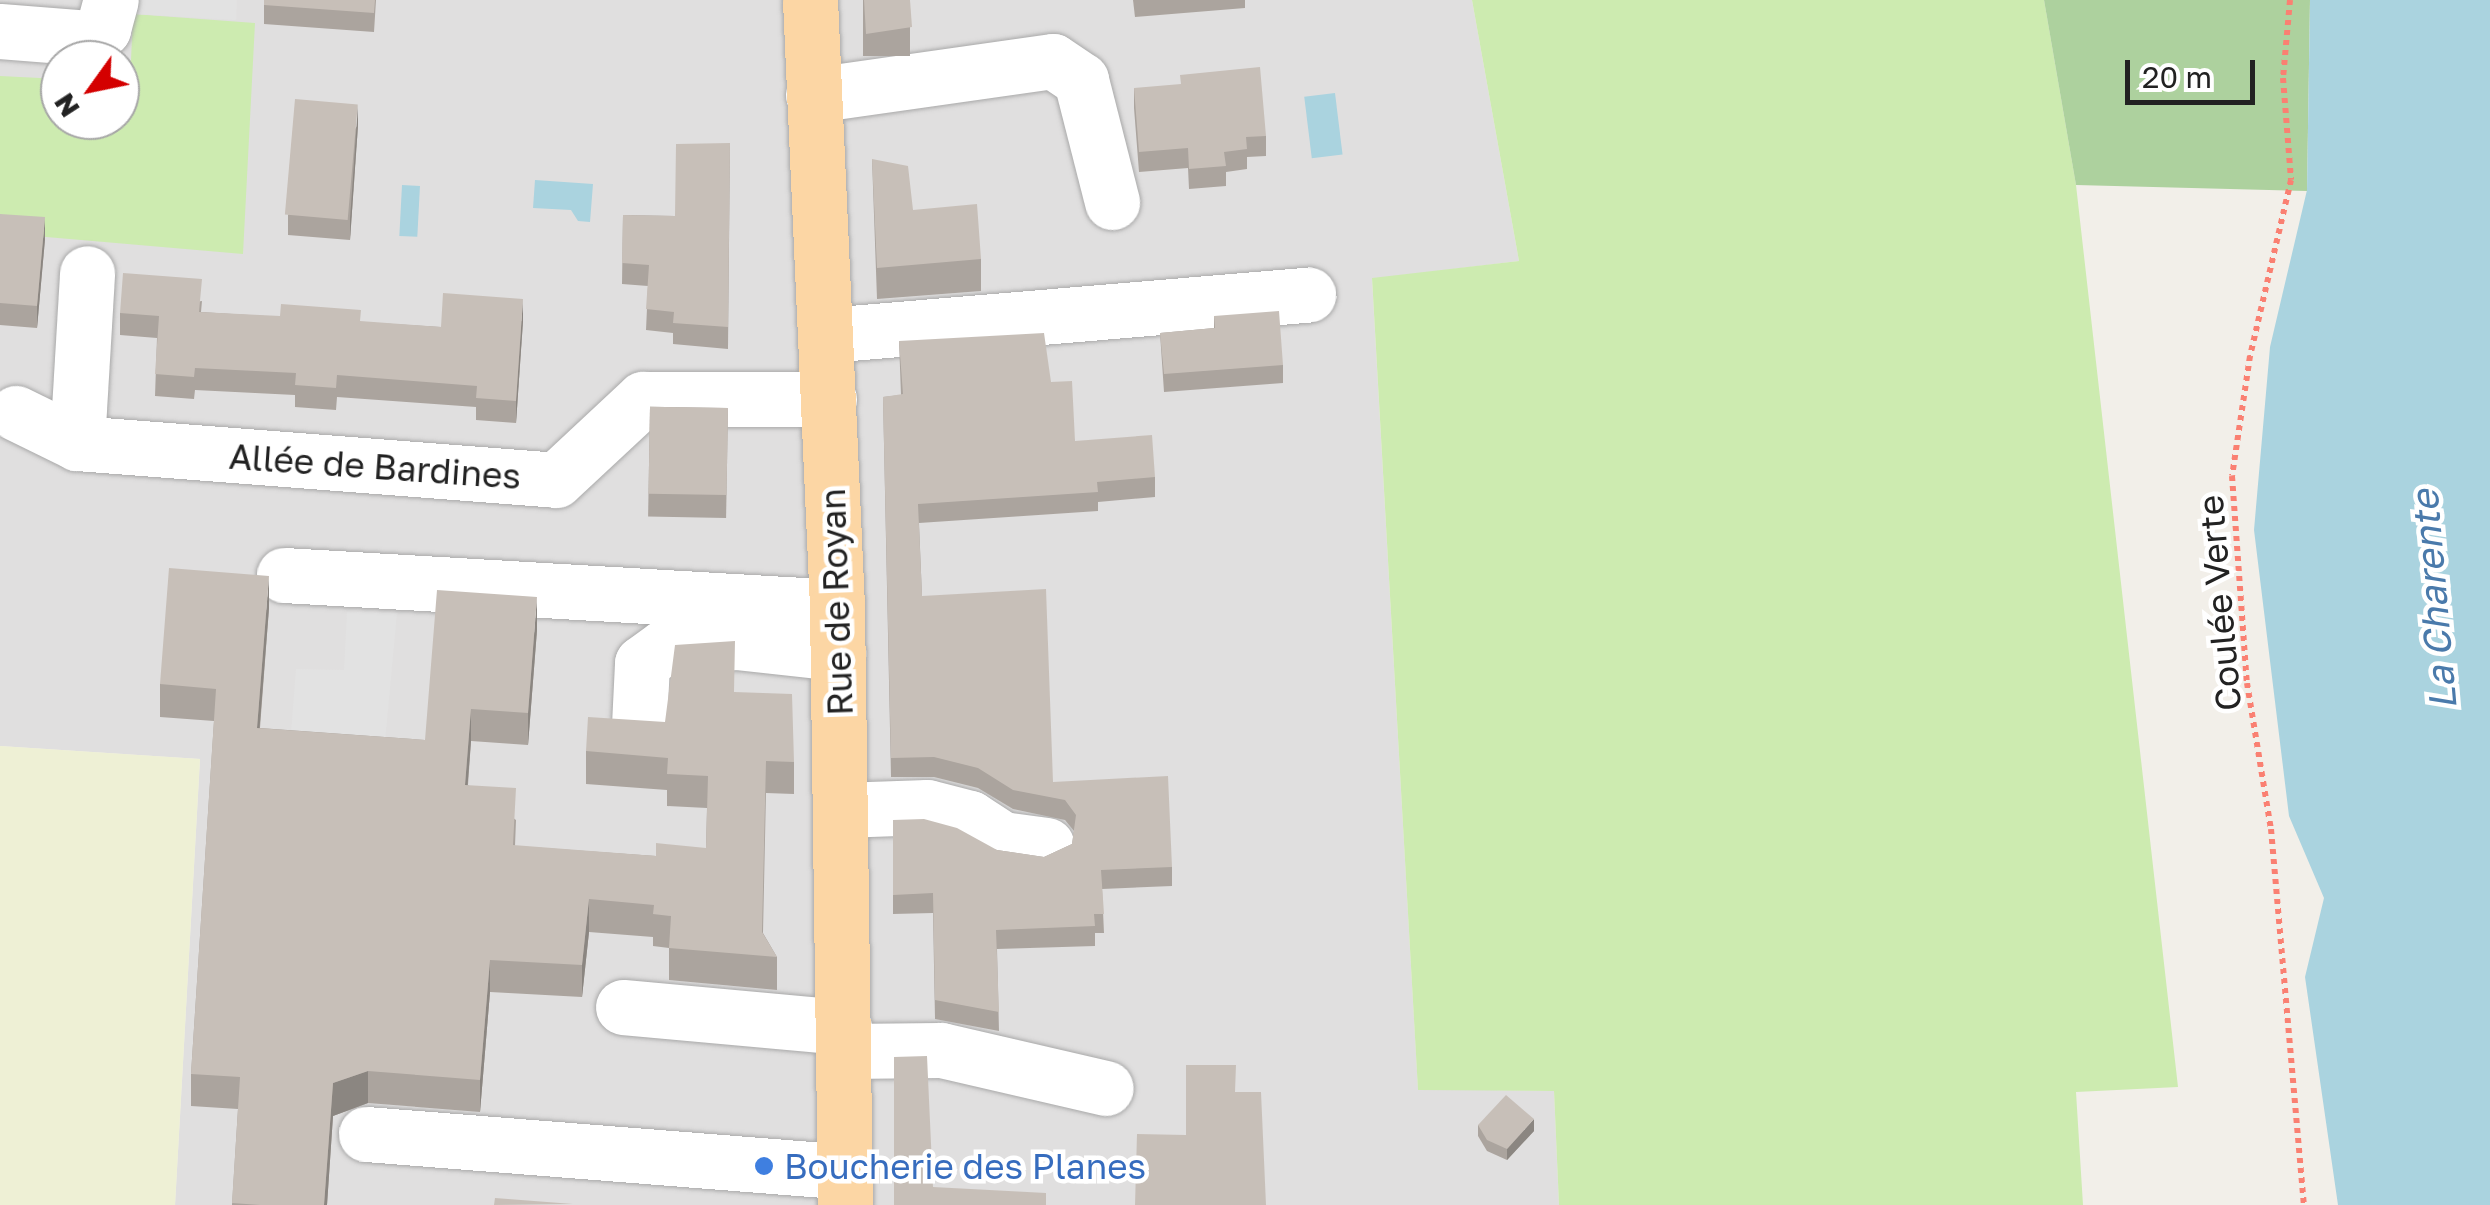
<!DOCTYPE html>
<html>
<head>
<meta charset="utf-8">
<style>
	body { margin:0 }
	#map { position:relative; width:2490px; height:1205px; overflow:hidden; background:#f2efe9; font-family:"Golos Text",sans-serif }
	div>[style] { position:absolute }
	.residential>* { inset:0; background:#e0dfdf }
	.farmland>* { inset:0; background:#eef0d5 }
	.grass>* { inset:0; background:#cdebb0 }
	.forest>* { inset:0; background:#add19e }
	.parking>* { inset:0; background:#e2e2e2 }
	.water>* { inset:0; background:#aad3df; transform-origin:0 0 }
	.path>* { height:6px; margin-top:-3px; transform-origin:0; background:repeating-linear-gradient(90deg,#fa8072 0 5px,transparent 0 10px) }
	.roads { filter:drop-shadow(0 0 2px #a9a9a9) drop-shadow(0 0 2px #a9a9a9) }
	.minor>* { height:55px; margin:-27.5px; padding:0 27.5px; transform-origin:27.5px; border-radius:27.5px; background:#fff }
	.major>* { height:55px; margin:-27.5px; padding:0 27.5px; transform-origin:27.5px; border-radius:27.5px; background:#fcd6a4 }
	.wall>* { inset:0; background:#aba49e; transform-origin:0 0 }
	.shaded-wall>* { inset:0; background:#8b8681 }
	.building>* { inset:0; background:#c7bfb8; transform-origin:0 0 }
	.dots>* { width:28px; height:28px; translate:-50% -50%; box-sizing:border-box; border:5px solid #fff; border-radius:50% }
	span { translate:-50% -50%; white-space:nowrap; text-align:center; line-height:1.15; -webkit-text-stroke:9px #fff; paint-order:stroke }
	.street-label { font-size:35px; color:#222 }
	.shop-label { font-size:35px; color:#366cbe }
	.left { translate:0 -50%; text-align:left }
	.water-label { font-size:38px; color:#4a7aab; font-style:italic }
	.north { position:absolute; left:40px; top:40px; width:100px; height:100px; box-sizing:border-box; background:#fff; border:2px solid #a7a7a7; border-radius:50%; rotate:237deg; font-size:28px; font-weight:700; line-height:40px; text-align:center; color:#222 }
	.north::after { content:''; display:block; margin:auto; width:35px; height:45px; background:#d40000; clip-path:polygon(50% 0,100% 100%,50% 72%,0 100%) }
	.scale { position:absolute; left:2125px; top:60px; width:130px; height:45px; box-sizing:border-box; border:5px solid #222; border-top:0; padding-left:12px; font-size:30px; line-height:35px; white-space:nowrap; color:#222; -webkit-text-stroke:8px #fff; paint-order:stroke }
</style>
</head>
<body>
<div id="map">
	<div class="residential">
		<div style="clip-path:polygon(evenodd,0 0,1472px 0,1519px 261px,1372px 279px,1418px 1089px,1554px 1091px,1559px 1205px,175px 1205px,200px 759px,0 746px,0 0,60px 60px,120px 60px,120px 120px,60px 120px,60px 60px)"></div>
	</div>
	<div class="farmland">
		<div style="clip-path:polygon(0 746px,200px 759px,175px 1205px,0 1205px)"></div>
	</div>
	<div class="grass">
		<div style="clip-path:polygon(1472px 0,2044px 0,2076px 185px,2178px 1087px,2076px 1092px,2083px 1205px,1559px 1205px,1554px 1091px,1418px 1090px,1372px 278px,1519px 261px)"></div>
		<div style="clip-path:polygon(133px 14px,255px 23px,243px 254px,0 233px,0 76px,60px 79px,60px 120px,120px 120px,120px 74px,131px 60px)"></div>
	</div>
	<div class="forest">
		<div style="clip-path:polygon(2044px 0,2310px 0,2307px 191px,2076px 185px)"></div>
	</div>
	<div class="parking">
		<div style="clip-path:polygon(134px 0,237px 0,236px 20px,133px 14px)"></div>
		<div style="clip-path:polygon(347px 612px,397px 613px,384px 753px,290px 746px,296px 669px,344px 670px)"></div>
	</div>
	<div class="water">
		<div style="clip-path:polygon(2310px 0,2490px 0,2490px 1205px,2338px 1205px,2305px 977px,2324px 898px,2289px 816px,2254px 530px,2270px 347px,2307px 190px)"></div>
		<div style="left:1335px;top:93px;width:62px;height:31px;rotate:83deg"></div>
		<div style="clip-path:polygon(535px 180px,593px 184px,590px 222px,578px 221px,571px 210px,533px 208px)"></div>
		<div style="left:402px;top:185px;width:18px;height:51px;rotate:3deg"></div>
	</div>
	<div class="path">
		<div style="left:2290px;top:0;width:78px;rotate:95.1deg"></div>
		<div style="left:2283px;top:78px;width:102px;rotate:85.5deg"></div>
		<div style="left:2291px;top:180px;width:181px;rotate:103.1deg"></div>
		<div style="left:2250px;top:356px;width:121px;rotate:98.5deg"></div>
		<div style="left:2232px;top:476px;width:208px;rotate:85.9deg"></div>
		<div style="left:2247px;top:683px;width:148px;rotate:80.7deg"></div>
		<div style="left:2271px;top:829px;width:377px;rotate:85deg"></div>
	</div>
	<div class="roads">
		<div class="minor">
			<div style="left:0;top:31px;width:89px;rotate:4.5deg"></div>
			<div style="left:89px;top:38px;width:17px;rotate:-33deg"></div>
			<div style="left:103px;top:29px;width:30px;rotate:-75deg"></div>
			<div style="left:813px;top:95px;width:242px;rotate:-8.1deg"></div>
			<div style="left:1053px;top:61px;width:34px;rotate:34deg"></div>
			<div style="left:1081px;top:80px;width:126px;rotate:75.7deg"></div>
			<div style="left:827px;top:335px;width:483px;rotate:-4.8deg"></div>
			<div style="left:16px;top:413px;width:68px;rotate:26.2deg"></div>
			<div style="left:77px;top:443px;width:480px;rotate:4.4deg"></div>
			<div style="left:556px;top:480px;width:119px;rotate:-43deg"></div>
			<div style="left:643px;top:399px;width:186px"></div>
			<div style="left:77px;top:443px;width:170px;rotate:-86.6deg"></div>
			<div style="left:284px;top:575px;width:554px;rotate:3.31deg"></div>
			<div style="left:639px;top:725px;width:62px;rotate:-87.2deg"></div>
			<div style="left:642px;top:663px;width:27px;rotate:-36deg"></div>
			<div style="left:664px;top:647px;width:72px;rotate:-4deg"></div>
			<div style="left:736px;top:642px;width:103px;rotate:6.2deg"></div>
			<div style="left:840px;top:810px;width:87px;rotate:-2deg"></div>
			<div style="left:927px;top:807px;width:44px;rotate:14.3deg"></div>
			<div style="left:970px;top:818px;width:38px;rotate:33deg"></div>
			<div style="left:1002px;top:839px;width:45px;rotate:7.6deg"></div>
			<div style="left:623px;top:1007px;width:222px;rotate:5.2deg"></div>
			<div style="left:845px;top:1051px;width:96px;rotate:-0.6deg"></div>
			<div style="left:941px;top:1050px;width:169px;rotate:13deg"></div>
			<div style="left:366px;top:1134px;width:481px;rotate:4.5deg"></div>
		</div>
		<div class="major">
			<div style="left:810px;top:0;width:608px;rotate:87.45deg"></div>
			<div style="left:837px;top:607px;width:598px;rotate:89.23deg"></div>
		</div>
	</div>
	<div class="wall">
		<div style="clip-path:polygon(264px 0,376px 0,374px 32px,264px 24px)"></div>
		<div style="left:863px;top:0;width:47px;height:56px"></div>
		<div style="clip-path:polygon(1133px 0,1245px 0,1245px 8px,1135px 17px)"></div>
		<div style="clip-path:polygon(1134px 88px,1266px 136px,1266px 156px,1247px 157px,1247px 169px,1226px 172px,1226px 186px,1189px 189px,1188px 168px,1139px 172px,1134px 108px)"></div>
		<div style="clip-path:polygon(358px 125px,350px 240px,288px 235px,288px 215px)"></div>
		<div style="clip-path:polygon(730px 143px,728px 349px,673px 344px,673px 333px,646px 330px,648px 286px,622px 284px,623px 215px,675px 216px)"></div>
		<div style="clip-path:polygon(872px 159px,913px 210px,981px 259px,981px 291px,877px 299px)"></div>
		<div style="clip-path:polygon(0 214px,45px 239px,37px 328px,0 325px)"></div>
		<div style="clip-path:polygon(202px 301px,201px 312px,441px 327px,523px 321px,516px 423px,476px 420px,476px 407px,337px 397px,336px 410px,295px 407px,295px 395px,195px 390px,194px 399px,155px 396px,157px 338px,120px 335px,120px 313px)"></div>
		<div style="clip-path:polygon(1214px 316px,1283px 365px,1283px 383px,1164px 392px,1160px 333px,1214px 328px)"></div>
		<div style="clip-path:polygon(899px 341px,1051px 382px,1075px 441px,1155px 477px,1155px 497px,1098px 502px,1098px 511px,919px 523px,922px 596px,1053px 782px,1172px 867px,1172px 886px,1102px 889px,1104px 933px,1095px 933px,1095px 946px,997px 949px,999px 1031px,935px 1019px,933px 913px,893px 914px,893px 820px,997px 850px,1044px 857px,1072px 844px,1074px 831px,1065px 820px,1013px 809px,978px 788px,934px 777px,891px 777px,883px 397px,901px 395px)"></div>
		<div style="left:728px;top:408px;width:110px;height:78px;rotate:91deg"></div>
		<div style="clip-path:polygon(269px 608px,260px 728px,425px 740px,537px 630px,528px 745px,471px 741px,468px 785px,516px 820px,515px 846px,656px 856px,706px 848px,707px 808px,667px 806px,667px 790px,586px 784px,586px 751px,665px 722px,735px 692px,794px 762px,794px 794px,766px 793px,763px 933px,777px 957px,777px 990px,669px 980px,669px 948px,653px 946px,653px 937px,589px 932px,582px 997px,490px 992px,480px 1112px,368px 1103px,333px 1116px,327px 1205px,232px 1205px,238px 1109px,191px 1106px,191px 1074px,214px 721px,160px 717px,160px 684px)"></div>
		<div style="clip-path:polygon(1478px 1125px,1534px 1131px,1507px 1160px,1487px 1151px,1478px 1136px)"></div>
	</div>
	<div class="shaded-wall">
		<div style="clip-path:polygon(358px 105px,358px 125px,350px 240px,350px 220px)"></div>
		<div style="clip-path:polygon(45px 217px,45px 239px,37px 328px,37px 306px)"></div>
		<div style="clip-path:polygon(523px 299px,523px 321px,516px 423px,516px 401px)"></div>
		<div style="clip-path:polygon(269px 576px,269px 608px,257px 760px,257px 728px)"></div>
		<div style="clip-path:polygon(537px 597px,537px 630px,528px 745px,528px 713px)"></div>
		<div style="clip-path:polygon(471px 709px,471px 741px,465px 817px,465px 785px)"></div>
		<div style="clip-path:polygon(589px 899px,589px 932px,582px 997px,582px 965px)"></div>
		<div style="clip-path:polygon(490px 960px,490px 992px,480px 1112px,480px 1080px)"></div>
		<div style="clip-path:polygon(368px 1071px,368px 1103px,333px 1116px,327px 1205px,324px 1205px,333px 1083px)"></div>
		<div style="clip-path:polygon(1534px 1119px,1534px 1131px,1507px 1160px,1507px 1149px)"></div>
	</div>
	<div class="building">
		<div style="clip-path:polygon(264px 0,375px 0,374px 13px,264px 5px)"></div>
		<div style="clip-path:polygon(864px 0,910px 0,912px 27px,866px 34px)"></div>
		<div style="clip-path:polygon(1260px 67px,1266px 136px,1246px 137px,1247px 149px,1224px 152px,1226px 166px,1189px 169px,1188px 148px,1139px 152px,1134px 88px,1181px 84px,1180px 75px)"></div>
		<div style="left:295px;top:99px;width:63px;height:116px;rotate:5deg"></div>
		<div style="clip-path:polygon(730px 143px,728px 327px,673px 323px,674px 312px,646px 309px,649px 265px,622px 263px,623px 215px,675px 216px,676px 144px)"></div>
		<div style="clip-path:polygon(872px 159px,908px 166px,913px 210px,977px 204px,981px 259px,877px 268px)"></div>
		<div style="clip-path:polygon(0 214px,45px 217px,37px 306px,0 303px)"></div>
		<div style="clip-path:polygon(123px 273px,202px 279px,199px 312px,280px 316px,281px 304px,361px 310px,360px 321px,441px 327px,443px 293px,523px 299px,516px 401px,476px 398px,477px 386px,337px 375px,336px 388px,295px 385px,296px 373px,195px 368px,194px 377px,155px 374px,159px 316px,120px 313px)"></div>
		<div style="clip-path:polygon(1279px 311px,1283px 365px,1164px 374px,1160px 333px,1215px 328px,1214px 316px)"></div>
		<div style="clip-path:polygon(1044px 333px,1051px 382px,1072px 381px,1075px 441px,1152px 435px,1155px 477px,1097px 482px,1098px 492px,918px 504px,922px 596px,1046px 589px,1053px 782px,1168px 776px,1172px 867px,1101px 870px,1104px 914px,1094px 914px,1095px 926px,996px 930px,999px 1012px,935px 1000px,933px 893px,893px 895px,893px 820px,924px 819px,957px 828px,997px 850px,1044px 857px,1072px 844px,1076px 815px,1065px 800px,1013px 790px,978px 768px,934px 757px,891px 758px,883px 397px,903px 394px,899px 341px)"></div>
		<div style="left:728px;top:408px;width:87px;height:78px;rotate:91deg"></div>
		<div style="clip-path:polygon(169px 568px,269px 576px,257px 728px,425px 740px,437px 590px,537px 597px,528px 713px,471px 709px,465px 785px,516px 788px,513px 845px,656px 856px,656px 843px,706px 848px,708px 776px,667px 774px,668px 758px,586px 751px,588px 717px,665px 722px,675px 645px,735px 641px,734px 692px,792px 694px,794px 762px,766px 761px,762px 932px,777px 957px,669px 948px,671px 916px,653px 914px,654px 905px,589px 899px,582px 965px,490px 960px,480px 1080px,368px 1071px,333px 1083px,324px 1205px,260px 1205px,232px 1203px,240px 1077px,191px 1074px,216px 689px,160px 684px)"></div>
		<div style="clip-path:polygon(927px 1056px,933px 1187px,1046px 1193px,1046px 1205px,894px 1205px,894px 1057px)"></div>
		<div style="clip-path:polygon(1186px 1065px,1236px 1065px,1235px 1092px,1261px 1092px,1266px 1205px,1135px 1205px,1137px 1134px,1186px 1135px)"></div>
		<div style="clip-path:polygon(1506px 1095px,1534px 1119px,1507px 1149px,1487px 1140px,1478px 1125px)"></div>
		<div style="clip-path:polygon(495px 1198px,573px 1204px,494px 1205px)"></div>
	</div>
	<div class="dots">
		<div style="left:764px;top:1166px;background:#3f7fe0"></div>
	</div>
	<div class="street-label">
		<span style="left:375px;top:466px;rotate:4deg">Allée de Bardines</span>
		<span style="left:836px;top:602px;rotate:-92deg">Rue de Royan</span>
		<span style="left:2219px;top:603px;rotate:-95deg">Coulée Verte</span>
	</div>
	<div class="shop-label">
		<span class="left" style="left:784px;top:1166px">Boucherie des Planes</span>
	</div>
	<div class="water-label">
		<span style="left:2433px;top:600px;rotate:-95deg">La Charente</span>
	</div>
	<div class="north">N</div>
	<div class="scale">20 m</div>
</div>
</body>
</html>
